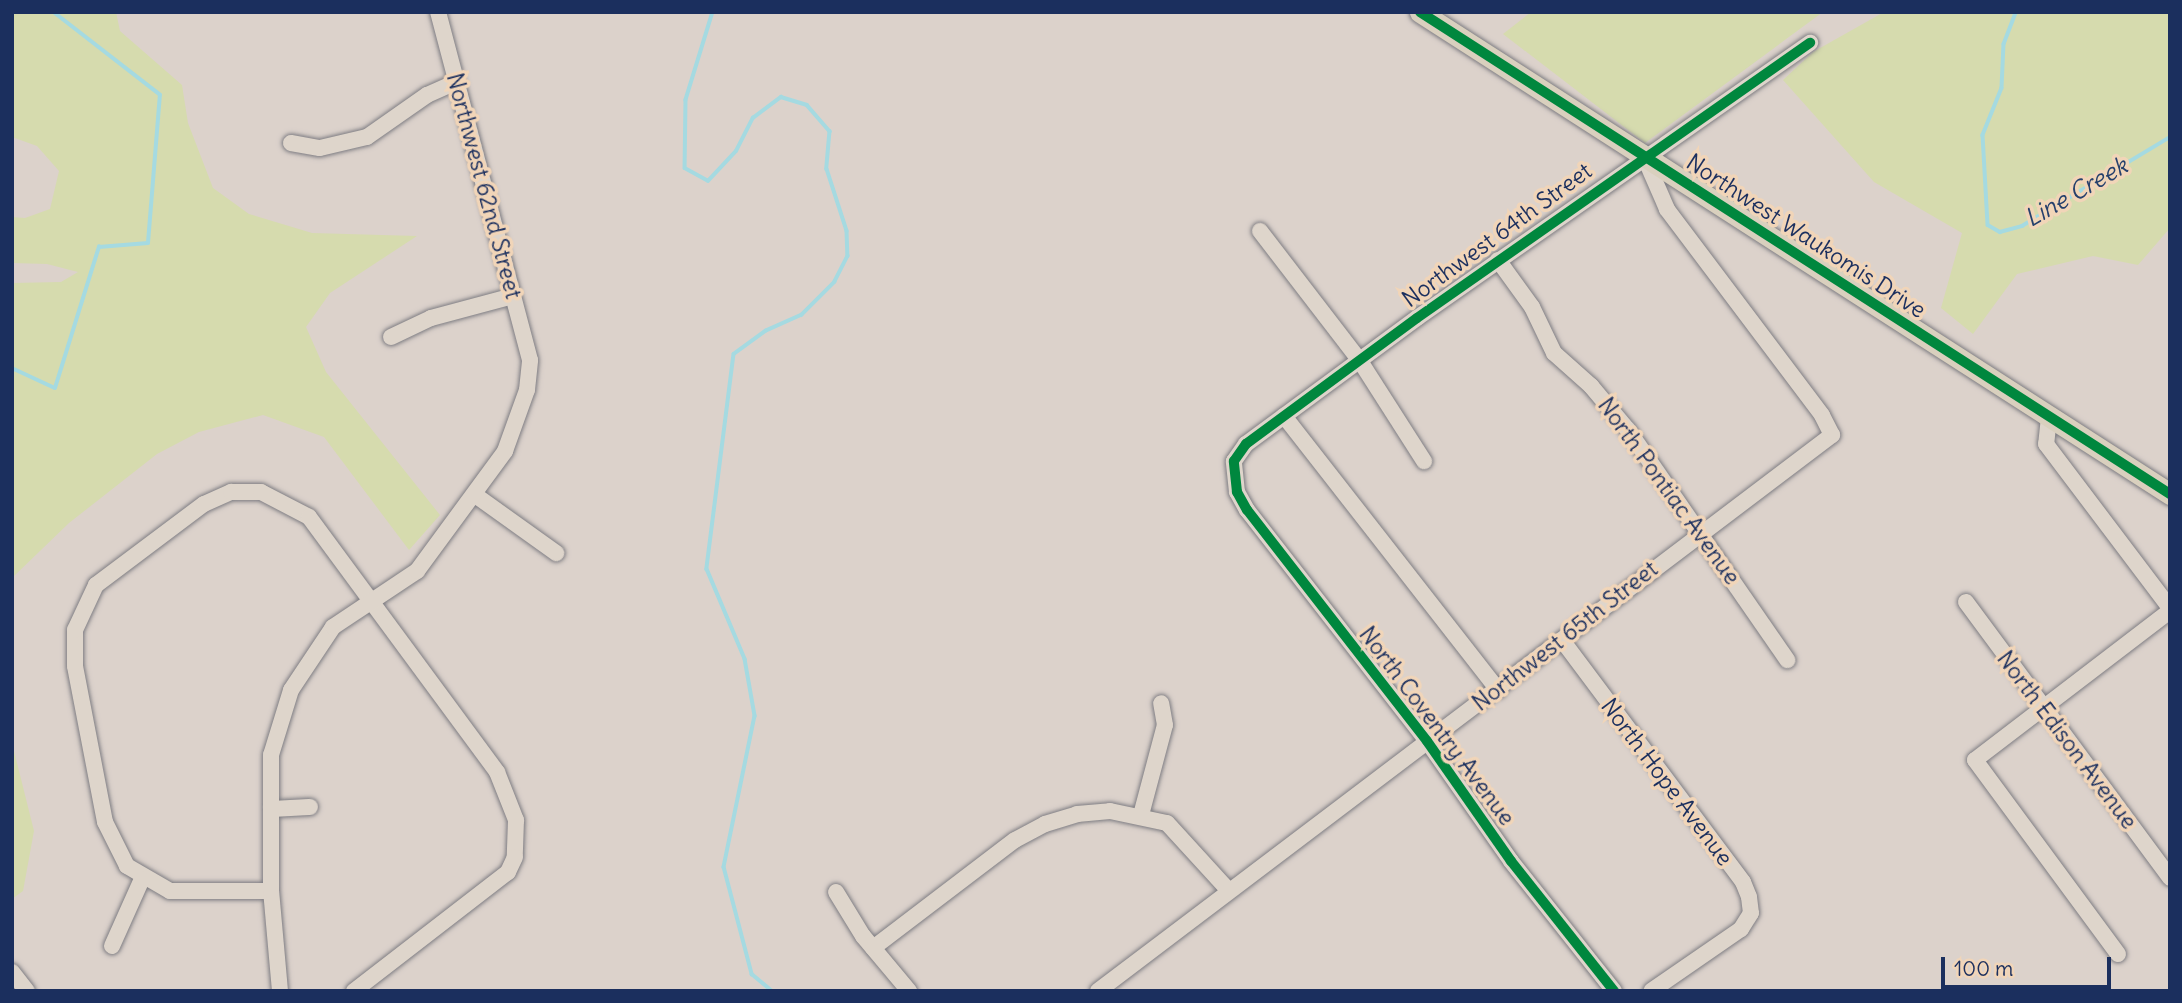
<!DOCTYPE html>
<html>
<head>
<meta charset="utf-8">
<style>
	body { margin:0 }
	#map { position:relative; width:2182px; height:1003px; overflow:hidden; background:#dcd2cb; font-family:Delius,sans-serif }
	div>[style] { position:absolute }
	.green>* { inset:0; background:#d6dbae }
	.stream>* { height:3.5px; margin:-1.75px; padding:0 1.75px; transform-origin:1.75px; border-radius:1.75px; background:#a5dae1 }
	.roads { filter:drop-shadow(0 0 2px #7e7d83) drop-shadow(0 0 2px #7e7d83) }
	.minor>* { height:16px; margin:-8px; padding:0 8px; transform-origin:8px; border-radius:8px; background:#ded5cb }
	.major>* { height:21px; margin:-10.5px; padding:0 10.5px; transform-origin:10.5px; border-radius:10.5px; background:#d9d0be }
	.cycleway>* { height:10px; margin:-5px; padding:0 5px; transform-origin:5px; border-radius:5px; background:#00873e }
	span { translate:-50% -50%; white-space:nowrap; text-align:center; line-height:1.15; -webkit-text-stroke:7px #f1d5b8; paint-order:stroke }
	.street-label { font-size:23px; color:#1b2f5e }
	.water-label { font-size:24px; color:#26406c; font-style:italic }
	.frame { position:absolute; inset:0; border:14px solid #1b2f5e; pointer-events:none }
	.scale { position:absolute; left:1941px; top:957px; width:170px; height:32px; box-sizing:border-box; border:4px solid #1b2f5e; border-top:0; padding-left:9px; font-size:21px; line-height:24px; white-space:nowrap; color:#1b2f5e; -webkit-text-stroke:5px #f1d5b8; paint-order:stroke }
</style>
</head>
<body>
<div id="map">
	<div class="green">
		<div style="clip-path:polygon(12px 12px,116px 12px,120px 31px,182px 85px,188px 123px,213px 188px,249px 214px,312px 233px,417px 236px,330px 293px,306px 327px,326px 372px,440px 515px,409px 550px,324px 437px,263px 415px,199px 432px,157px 454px,69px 523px,12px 578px,12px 283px,61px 282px,78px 272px,47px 264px,12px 263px,12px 217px,25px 218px,50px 209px,59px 171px,37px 146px,12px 137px)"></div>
		<div style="clip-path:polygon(1531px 12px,1823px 12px,1645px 143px,1503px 34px)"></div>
		<div style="clip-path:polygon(1884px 12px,2170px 12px,2170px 228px,2138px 265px,2093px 256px,2017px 274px,1973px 334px,1941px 308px,1962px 233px,1874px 182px,1783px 80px,1813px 52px)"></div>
		<div style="clip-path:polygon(12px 743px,34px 831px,23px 891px,12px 899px)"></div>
	</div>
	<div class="stream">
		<div style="left:713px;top:12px;width:92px;rotate:107.1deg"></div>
		<div style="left:686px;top:100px;width:68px;rotate:90.8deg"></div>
		<div style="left:685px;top:168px;width:26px;rotate:29deg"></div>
		<div style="left:708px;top:181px;width:41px;rotate:-47deg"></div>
		<div style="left:736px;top:151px;width:37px;rotate:-63deg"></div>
		<div style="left:753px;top:118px;width:35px;rotate:-37deg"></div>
		<div style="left:781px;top:97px;width:27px;rotate:17deg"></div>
		<div style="left:807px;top:105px;width:35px;rotate:49deg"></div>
		<div style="left:830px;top:131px;width:38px;rotate:95deg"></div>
		<div style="left:827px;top:169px;width:65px;rotate:72.1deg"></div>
		<div style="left:847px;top:231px;width:25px;rotate:88deg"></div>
		<div style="left:848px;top:256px;width:29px;rotate:117deg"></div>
		<div style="left:835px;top:282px;width:47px;rotate:135deg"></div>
		<div style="left:802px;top:315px;width:39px;rotate:156deg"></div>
		<div style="left:766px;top:331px;width:39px;rotate:144deg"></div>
		<div style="left:734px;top:354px;width:217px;rotate:97.2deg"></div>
		<div style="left:707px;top:569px;width:98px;rotate:67.1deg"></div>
		<div style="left:745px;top:659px;width:58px;rotate:80deg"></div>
		<div style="left:755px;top:716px;width:154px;rotate:101.6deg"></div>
		<div style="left:724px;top:867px;width:111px;rotate:75.3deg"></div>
		<div style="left:752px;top:974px;width:26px;rotate:40deg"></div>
		<div style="left:2016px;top:13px;width:33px;rotate:111deg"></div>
		<div style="left:2004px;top:44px;width:44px;rotate:92.6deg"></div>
		<div style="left:2002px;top:88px;width:51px;rotate:112deg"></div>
		<div style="left:1983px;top:135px;width:90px;rotate:86.8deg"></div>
		<div style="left:1988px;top:225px;width:14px;rotate:30deg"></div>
		<div style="left:2000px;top:232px;width:23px;rotate:-15deg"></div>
		<div style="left:2022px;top:226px;width:173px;rotate:-31deg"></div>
		<div style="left:12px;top:368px;width:47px;rotate:24.9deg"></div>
		<div style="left:55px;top:388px;width:148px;rotate:-72.7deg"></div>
		<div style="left:99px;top:247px;width:49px;rotate:-4.7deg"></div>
		<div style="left:148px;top:243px;width:148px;rotate:-85.4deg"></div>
		<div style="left:160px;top:95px;width:135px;rotate:-142.2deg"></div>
	</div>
	<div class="roads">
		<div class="minor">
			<div style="left:291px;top:143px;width:29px;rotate:10deg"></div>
			<div style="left:320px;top:148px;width:48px;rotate:-13.2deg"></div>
			<div style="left:367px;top:137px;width:73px;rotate:-35deg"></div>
			<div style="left:427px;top:95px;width:32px;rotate:-24deg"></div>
			<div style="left:1260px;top:231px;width:164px;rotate:52.4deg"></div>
			<div style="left:1360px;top:361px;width:119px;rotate:57.4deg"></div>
			<div style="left:1498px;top:260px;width:58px;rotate:54.1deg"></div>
			<div style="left:1532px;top:307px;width:51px;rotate:64.4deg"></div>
			<div style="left:1554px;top:353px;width:50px;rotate:41.7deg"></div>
			<div style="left:1591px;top:386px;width:57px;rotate:49.9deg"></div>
			<div style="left:1628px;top:430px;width:280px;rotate:55.3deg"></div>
			<div style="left:391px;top:337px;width:44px;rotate:-25.4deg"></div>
			<div style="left:431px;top:318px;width:85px;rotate:-15deg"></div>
			<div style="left:1284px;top:416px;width:348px;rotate:52deg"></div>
			<div style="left:2049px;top:417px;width:27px;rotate:96deg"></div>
			<div style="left:2046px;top:444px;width:206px;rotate:52.9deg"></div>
			<div style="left:475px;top:495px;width:100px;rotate:35.6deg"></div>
			<div style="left:1966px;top:602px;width:343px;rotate:53.5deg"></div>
			<div style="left:1562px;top:640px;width:302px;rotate:53.2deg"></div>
			<div style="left:1743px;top:882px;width:16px;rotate:68deg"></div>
			<div style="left:1749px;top:897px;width:16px;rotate:83deg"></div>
			<div style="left:1751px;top:913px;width:19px;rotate:122deg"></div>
			<div style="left:1741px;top:929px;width:109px;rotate:145.4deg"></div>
			<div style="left:271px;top:809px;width:39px;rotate:-3deg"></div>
			<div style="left:1141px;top:815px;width:93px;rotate:-75.1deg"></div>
			<div style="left:1165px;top:725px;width:22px;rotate:-100deg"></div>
			<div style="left:271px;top:891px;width:101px;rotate:180deg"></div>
			<div style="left:170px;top:891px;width:50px;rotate:-149.8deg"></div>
			<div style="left:127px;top:866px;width:49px;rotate:-116.6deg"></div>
			<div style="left:105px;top:822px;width:159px;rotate:-100.9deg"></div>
			<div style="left:75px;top:666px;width:36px;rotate:-90deg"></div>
			<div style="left:75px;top:630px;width:50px;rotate:-65deg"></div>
			<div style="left:96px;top:585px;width:135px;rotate:-36.9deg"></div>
			<div style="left:204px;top:504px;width:30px;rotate:-24deg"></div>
			<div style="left:231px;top:492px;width:30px"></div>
			<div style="left:261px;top:492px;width:54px;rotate:27.5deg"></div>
			<div style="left:309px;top:517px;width:317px;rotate:53.6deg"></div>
			<div style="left:497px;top:772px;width:52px;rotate:68.4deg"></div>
			<div style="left:516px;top:820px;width:37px;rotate:92deg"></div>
			<div style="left:515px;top:857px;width:17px;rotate:115deg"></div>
			<div style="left:508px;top:872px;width:195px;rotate:142.3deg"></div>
			<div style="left:836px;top:892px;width:52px;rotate:58.5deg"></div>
			<div style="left:863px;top:936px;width:72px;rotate:50.1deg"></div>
			<div style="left:112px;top:946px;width:73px;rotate:-65.9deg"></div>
			<div style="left:873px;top:948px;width:178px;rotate:-37.3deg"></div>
			<div style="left:1015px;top:840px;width:34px;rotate:-28deg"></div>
			<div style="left:1045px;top:824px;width:34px;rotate:-17deg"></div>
			<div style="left:1077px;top:814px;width:33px;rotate:-5deg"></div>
			<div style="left:1110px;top:811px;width:58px;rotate:11.9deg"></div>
			<div style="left:1167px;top:823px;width:92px;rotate:47.6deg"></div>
			<div style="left:2118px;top:954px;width:241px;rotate:-126.4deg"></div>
			<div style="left:1975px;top:760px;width:245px;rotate:-37.4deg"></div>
			<div style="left:12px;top:972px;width:24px;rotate:52deg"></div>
			<div style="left:280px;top:991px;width:100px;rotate:-95.1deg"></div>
			<div style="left:271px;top:891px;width:136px;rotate:-90deg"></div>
			<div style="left:271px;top:755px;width:68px;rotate:-72.9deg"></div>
			<div style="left:291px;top:690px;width:76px;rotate:-56.3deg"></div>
			<div style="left:333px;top:627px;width:101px;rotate:-33.7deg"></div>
			<div style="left:417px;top:571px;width:149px;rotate:-53.7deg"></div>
			<div style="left:505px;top:451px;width:65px;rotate:-70.2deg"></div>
			<div style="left:527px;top:390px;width:30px;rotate:-84deg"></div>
			<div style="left:530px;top:360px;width:360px;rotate:-104.8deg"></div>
			<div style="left:1098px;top:991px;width:921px;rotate:-37.14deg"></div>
			<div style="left:1832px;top:435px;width:22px;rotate:-117deg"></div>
			<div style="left:1822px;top:415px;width:258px;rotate:-127deg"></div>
			<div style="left:1667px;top:209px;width:58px;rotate:-113.5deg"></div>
			<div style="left:1614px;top:991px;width:166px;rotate:-128.4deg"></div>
			<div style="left:1511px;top:861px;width:146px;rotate:-125deg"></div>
			<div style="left:1427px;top:741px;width:293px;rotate:-127.9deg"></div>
			<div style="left:1247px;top:510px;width:21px;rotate:-119deg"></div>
			<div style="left:1237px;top:492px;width:31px;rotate:-96deg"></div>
			<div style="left:1234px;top:461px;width:21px;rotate:-55deg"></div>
			<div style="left:1246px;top:444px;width:212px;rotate:-36.4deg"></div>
			<div style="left:1417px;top:318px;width:480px;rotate:-35deg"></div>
		</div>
		<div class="major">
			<div style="left:1420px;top:12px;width:892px;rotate:32.73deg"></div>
		</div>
	</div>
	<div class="cycleway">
		<div style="left:1420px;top:12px;width:892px;rotate:32.73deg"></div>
		<div style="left:1614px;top:991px;width:166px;rotate:-128.4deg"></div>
		<div style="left:1511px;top:861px;width:146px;rotate:-125deg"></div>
		<div style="left:1427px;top:741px;width:293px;rotate:-127.9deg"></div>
		<div style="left:1247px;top:510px;width:21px;rotate:-119deg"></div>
		<div style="left:1237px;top:492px;width:31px;rotate:-96deg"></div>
		<div style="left:1234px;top:461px;width:21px;rotate:-55deg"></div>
		<div style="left:1246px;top:444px;width:212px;rotate:-36.4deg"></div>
		<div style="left:1417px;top:318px;width:480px;rotate:-35deg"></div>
	</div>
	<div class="street-label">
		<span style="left:484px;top:186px;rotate:75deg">Northwest 62nd Street</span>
		<span style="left:1497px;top:235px;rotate:-36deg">Northwest 64th Street</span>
		<span style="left:1806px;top:236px;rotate:33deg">Northwest Waukomis Drive</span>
		<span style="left:1669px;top:491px;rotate:54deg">North Pontiac Avenue</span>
		<span style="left:1565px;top:636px;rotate:-38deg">Northwest 65th Street</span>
		<span style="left:1437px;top:726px;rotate:53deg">North Coventry Avenue</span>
		<span style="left:2067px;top:740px;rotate:53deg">North Edison Avenue</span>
		<span style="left:1667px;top:782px;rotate:53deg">North Hope Avenue</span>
	</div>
	<div class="water-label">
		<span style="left:2076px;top:192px;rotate:-30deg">Line Creek</span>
	</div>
	<div class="frame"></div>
	<div class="scale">100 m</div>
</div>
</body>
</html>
